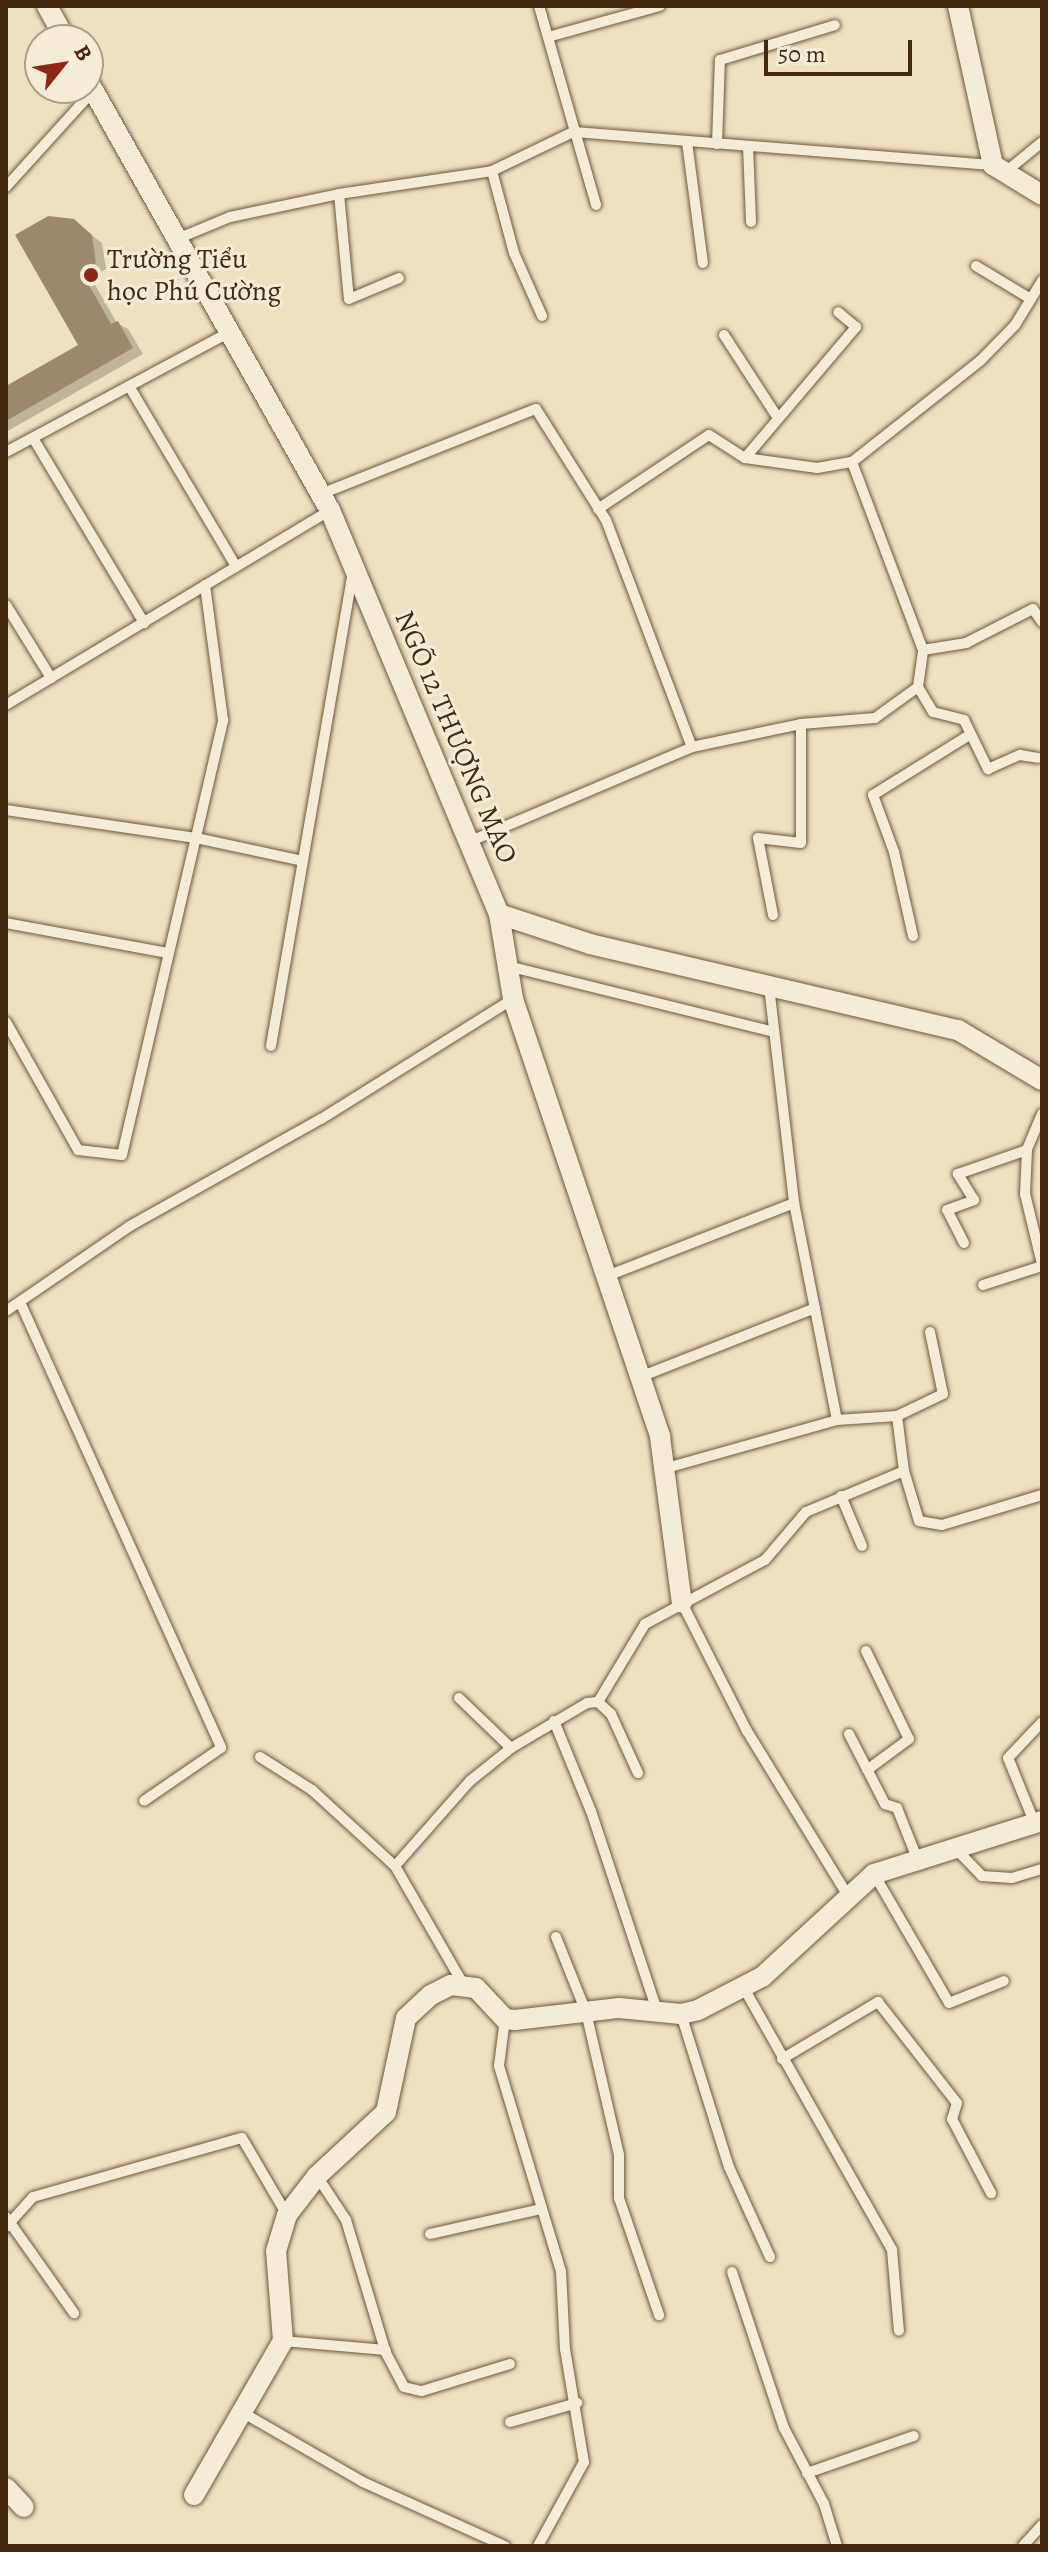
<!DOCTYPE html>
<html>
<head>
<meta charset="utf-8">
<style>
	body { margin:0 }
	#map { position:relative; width:1048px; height:2552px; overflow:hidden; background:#eee1c1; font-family:Alegreya,serif }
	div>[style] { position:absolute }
	.shadow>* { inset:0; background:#0003 }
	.building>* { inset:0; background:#9c896d }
	.roads { filter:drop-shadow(0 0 2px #6e573d) drop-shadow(0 0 2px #6e573d) }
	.service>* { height:10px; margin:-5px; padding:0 5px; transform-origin:5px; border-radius:5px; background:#f4ecd7 }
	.minor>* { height:20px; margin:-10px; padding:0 10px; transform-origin:10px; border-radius:10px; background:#f4ecd7 }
	.dots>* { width:22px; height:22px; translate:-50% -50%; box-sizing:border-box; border:4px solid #f4ecd7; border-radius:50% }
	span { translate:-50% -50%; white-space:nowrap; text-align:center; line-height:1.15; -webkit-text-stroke:6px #f4ecd7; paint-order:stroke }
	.poi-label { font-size:28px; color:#442911 }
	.left { translate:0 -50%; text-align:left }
	.street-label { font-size:28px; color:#442911 }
	.frame { position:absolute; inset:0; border:8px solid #442911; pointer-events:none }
	.north { position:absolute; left:24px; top:24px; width:80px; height:80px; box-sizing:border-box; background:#f4ecd7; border:2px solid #ae9e88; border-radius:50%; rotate:60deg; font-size:22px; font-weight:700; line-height:32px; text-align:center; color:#442911 }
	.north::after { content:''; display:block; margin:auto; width:28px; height:36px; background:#8f2418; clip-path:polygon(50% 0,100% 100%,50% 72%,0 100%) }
	.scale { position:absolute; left:764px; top:40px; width:148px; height:36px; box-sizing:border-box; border:4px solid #442911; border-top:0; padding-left:10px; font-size:24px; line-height:28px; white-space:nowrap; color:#442911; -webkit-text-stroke:6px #f4ecd7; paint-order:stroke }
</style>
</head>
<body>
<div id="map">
	<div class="shadow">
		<div style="clip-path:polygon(73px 221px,102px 243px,106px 269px,91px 278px,117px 323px,128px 329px,143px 354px,6px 432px,6px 388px,80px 346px)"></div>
	</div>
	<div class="building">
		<div style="clip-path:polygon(48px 216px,74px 219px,92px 235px,96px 263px,81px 271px,111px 324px,118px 321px,133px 348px,6px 421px,6px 386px,78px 345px,15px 235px)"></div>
	</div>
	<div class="roads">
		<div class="service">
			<div style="left:539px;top:6px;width:207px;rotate:74deg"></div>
			<div style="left:548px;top:37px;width:116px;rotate:-15.5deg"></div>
			<div style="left:687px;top:142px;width:122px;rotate:82.5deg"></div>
			<div style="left:717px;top:144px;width:84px;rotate:-88deg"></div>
			<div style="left:720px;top:60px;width:120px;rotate:-16.9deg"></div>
			<div style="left:748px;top:146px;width:76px;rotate:87.7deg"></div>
			<div style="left:492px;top:171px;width:85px;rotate:75deg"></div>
			<div style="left:514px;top:253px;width:69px;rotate:66deg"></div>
			<div style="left:1003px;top:174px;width:50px;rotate:-39.4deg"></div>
			<div style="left:6px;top:187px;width:130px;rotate:-47.8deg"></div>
			<div style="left:339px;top:194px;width:105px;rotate:84.6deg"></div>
			<div style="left:349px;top:299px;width:54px;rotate:-22.8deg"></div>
			<div style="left:177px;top:239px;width:57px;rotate:-22.5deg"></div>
			<div style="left:230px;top:217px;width:111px;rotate:-11.9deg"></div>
			<div style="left:339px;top:194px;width:155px;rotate:-8.5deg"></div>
			<div style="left:492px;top:171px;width:90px;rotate:-25.7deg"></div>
			<div style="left:573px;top:132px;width:421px;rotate:4.5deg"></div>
			<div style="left:976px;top:266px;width:64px;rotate:31deg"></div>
			<div style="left:724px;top:335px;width:99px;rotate:57deg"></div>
			<div style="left:129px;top:386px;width:209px;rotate:59.3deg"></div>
			<div style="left:33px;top:438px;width:216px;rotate:59deg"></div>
			<div style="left:6px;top:452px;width:254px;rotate:-28.2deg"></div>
			<div style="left:745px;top:458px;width:73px;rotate:7.9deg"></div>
			<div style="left:817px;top:468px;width:36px;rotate:-10deg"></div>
			<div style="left:852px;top:462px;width:163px;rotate:-38.3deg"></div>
			<div style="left:980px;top:361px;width:50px;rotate:-45.8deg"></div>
			<div style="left:1015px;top:325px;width:52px;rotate:-58.5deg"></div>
			<div style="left:321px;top:494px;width:231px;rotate:-21.6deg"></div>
			<div style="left:536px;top:409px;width:131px;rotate:57.8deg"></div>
			<div style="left:606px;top:520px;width:243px;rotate:69.3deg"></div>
			<div style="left:598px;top:509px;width:133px;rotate:-33.7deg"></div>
			<div style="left:709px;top:435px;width:43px;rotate:32.6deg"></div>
			<div style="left:745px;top:458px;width:172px;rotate:-49.7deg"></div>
			<div style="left:856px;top:327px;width:23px;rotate:-140deg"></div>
			<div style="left:6px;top:605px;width:86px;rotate:58.3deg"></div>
			<div style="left:923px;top:650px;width:44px;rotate:-9.2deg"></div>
			<div style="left:966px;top:643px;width:75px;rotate:-26.9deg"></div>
			<div style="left:1033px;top:609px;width:16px;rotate:55deg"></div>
			<div style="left:918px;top:687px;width:29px;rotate:59deg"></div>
			<div style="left:933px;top:712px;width:32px;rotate:14deg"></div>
			<div style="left:964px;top:720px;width:55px;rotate:63.9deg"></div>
			<div style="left:988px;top:769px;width:35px;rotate:-24deg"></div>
			<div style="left:1020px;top:755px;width:18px;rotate:9deg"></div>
			<div style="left:6px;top:705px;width:378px;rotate:-31deg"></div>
			<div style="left:6px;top:810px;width:192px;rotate:8.4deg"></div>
			<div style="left:196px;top:838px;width:109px;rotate:12.1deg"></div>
			<div style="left:471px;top:841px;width:240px;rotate:-23deg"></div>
			<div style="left:692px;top:747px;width:111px;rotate:-11.9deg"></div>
			<div style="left:801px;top:724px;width:74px;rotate:-4.6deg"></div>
			<div style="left:875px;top:718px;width:53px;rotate:-35.8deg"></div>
			<div style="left:918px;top:687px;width:37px;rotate:-82deg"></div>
			<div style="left:923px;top:650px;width:201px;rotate:-110.7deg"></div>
			<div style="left:773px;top:915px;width:78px;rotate:-101deg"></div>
			<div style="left:758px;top:838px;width:43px;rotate:6.6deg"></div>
			<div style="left:801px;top:843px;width:119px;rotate:-90deg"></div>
			<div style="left:6px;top:923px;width:165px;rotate:10.5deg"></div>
			<div style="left:913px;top:936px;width:86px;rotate:-102.7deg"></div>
			<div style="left:894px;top:852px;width:61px;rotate:-110.2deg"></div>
			<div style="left:873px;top:795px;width:115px;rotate:-31.9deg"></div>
			<div style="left:508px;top:966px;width:274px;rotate:13.9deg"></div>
			<div style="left:769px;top:986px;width:218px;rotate:83.4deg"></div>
			<div style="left:794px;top:1203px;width:221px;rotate:78.8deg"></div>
			<div style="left:6px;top:1022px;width:147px;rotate:60.6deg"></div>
			<div style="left:78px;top:1150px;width:44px;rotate:6.5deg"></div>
			<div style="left:122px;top:1155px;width:447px;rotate:-76.9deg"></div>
			<div style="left:223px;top:720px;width:136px;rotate:-97.6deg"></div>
			<div style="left:271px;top:1046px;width:480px;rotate:-80.2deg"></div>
			<div style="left:1042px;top:1114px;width:39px;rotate:113deg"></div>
			<div style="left:1027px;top:1150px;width:44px;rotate:92.6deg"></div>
			<div style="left:1025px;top:1194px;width:72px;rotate:76.3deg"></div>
			<div style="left:964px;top:1243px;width:37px;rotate:-117deg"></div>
			<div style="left:947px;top:1210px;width:29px;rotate:-20deg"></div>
			<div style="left:974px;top:1200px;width:31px;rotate:-122deg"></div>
			<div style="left:958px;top:1174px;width:73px;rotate:-19.2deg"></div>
			<div style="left:607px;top:1276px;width:201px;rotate:-21.3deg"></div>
			<div style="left:983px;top:1285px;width:62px;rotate:-17.9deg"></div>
			<div style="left:20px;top:1302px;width:489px;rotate:65.7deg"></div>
			<div style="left:221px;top:1748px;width:93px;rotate:145.5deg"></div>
			<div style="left:6px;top:1311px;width:150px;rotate:-34.4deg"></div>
			<div style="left:130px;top:1226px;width:219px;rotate:-29.3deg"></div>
			<div style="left:321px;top:1119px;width:226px;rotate:-32deg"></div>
			<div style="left:930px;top:1332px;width:63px;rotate:78.2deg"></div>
			<div style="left:943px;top:1394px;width:51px;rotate:154.4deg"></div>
			<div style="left:897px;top:1416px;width:55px;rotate:82.7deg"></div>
			<div style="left:904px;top:1471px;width:52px;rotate:73.3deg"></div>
			<div style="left:919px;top:1521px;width:23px;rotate:10deg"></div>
			<div style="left:942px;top:1525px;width:104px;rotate:-16.7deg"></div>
			<div style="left:640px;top:1377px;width:188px;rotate:-21.5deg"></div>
			<div style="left:663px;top:1469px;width:181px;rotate:-15.7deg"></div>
			<div style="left:837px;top:1420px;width:60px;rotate:-3.8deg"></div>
			<div style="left:841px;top:1496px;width:54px;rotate:67.2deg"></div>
			<div style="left:682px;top:1603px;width:144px;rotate:63.1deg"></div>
			<div style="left:747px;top:1731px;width:193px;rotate:58.5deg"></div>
			<div style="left:866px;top:1651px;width:98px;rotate:64deg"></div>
			<div style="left:909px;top:1739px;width:52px;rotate:143.6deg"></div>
			<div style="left:459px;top:1698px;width:72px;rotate:43.9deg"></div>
			<div style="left:598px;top:1702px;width:91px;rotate:-58.9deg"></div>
			<div style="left:645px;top:1624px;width:136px;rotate:-28.1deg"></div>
			<div style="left:765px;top:1560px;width:63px;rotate:-49.5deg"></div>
			<div style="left:806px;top:1512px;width:106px;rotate:-22.7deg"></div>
			<div style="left:554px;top:1721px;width:97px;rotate:67.7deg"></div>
			<div style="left:591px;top:1811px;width:210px;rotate:71.7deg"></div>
			<div style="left:849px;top:1734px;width:79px;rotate:62.8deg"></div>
			<div style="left:885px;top:1804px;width:13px;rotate:18deg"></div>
			<div style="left:897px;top:1808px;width:54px;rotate:68.2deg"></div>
			<div style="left:260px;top:1757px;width:62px;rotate:32.4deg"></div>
			<div style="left:312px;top:1790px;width:113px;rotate:42.5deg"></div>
			<div style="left:395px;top:1866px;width:136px;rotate:60deg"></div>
			<div style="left:1035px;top:1824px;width:71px;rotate:-112.2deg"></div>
			<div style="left:1008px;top:1758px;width:50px;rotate:-46.6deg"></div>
			<div style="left:954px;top:1847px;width:40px;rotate:46deg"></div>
			<div style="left:982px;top:1876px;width:30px;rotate:4deg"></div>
			<div style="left:1012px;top:1878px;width:31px;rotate:-17deg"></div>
			<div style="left:395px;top:1866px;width:113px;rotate:-48.6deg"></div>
			<div style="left:470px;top:1781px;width:53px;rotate:-38.8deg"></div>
			<div style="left:511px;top:1748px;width:88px;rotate:-30.6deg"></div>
			<div style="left:587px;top:1703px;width:11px;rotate:-5deg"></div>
			<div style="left:598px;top:1702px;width:18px;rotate:43deg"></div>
			<div style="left:611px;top:1714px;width:65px;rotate:65.4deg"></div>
			<div style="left:874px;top:1874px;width:149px;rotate:59.8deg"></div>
			<div style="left:949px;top:2003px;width:59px;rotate:-21.8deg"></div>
			<div style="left:556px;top:1937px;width:81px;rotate:68.2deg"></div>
			<div style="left:586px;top:2012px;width:147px;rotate:77deg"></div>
			<div style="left:619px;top:2155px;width:43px;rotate:90deg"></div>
			<div style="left:619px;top:2198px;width:124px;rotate:71.1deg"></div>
			<div style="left:745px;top:1990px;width:299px;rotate:60.5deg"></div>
			<div style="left:892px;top:2250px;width:81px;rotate:85.1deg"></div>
			<div style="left:681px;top:2014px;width:160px;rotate:72.6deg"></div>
			<div style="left:729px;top:2167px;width:99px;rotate:65.5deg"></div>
			<div style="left:505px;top:2019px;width:47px;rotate:97.3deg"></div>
			<div style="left:499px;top:2066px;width:214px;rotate:73.2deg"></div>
			<div style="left:561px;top:2271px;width:78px;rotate:87.1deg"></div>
			<div style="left:565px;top:2349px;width:115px;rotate:80.5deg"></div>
			<div style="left:584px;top:2462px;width:96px;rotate:118.7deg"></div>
			<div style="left:782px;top:2059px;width:112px;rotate:-30.7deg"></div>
			<div style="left:878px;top:2002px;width:128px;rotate:52deg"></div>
			<div style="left:957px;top:2103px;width:17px;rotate:107deg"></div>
			<div style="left:952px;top:2119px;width:84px;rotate:62.2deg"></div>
			<div style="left:317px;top:2176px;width:53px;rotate:56.6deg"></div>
			<div style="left:346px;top:2220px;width:139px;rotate:73.3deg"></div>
			<div style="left:386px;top:2353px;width:38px;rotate:62deg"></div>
			<div style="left:404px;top:2387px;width:18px;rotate:13deg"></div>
			<div style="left:422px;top:2391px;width:92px;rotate:-17.1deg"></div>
			<div style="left:6px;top:2217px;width:118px;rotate:54.7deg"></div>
			<div style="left:6px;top:2227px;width:40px;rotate:-48deg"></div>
			<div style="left:33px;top:2197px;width:217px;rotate:-15.8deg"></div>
			<div style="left:242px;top:2138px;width:89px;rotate:59.7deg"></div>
			<div style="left:430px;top:2234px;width:114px;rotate:-12.7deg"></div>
			<div style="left:732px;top:2272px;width:164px;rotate:71.6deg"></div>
			<div style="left:784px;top:2428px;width:86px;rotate:62.2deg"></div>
			<div style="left:824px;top:2504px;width:44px;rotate:72.8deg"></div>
			<div style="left:283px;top:2341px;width:103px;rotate:5deg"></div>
			<div style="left:240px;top:2411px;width:142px;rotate:30deg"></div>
			<div style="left:363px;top:2482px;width:156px;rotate:24.3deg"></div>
			<div style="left:510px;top:2422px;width:70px;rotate:-15.8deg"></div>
			<div style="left:807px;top:2473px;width:113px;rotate:-19.1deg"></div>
			<div style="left:1023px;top:2546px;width:28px;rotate:-48deg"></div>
		</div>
		<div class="minor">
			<div style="left:47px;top:6px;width:39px;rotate:61deg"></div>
			<div style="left:958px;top:6px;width:163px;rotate:77.6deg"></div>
			<div style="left:993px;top:165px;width:57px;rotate:31.5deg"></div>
			<div style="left:88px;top:81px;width:493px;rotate:60.6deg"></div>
			<div style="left:330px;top:510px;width:438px;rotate:67.3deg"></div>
			<div style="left:499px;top:914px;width:96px;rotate:18.2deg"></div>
			<div style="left:590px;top:944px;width:378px;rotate:13.2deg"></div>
			<div style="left:958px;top:1030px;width:98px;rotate:30.8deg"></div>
			<div style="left:499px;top:914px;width:86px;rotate:80.6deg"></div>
			<div style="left:513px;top:999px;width:462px;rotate:71.4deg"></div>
			<div style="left:660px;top:1437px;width:167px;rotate:82.5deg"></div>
			<div style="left:6px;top:2488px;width:26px;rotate:47deg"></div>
			<div style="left:194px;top:2495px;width:178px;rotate:-60deg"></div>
			<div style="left:283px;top:2341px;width:90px;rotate:-94.4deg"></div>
			<div style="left:276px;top:2251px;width:38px;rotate:-73deg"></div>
			<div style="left:287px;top:2215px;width:49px;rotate:-52.4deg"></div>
			<div style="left:317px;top:2176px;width:94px;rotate:-42.8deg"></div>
			<div style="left:386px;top:2112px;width:96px;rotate:-78deg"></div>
			<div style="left:406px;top:2018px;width:34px;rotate:-43deg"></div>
			<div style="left:431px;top:1995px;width:22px;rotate:-27deg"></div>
			<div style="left:451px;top:1985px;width:25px;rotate:7deg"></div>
			<div style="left:476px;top:1988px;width:42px;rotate:46.9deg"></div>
			<div style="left:505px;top:2019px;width:10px;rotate:6deg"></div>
			<div style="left:515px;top:2020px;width:105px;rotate:-6.6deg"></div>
			<div style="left:619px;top:2008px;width:62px;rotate:5.5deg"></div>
			<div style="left:681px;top:2014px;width:17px;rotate:-13deg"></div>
			<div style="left:698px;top:2010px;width:72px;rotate:-27.3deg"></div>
			<div style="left:762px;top:1977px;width:152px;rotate:-42.6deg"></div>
			<div style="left:874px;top:1874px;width:176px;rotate:-17.5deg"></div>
		</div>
	</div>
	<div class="dots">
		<div style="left:91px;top:275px;background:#8f2418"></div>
	</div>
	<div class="poi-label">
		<span class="left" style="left:107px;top:275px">Trường Tiểu<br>học Phú Cường</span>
	</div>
	<div class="street-label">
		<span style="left:456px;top:737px;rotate:67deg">NGÕ 12 THƯỢNG MAO</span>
	</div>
	<div class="frame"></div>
	<div class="north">B</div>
	<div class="scale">50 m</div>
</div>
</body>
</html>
